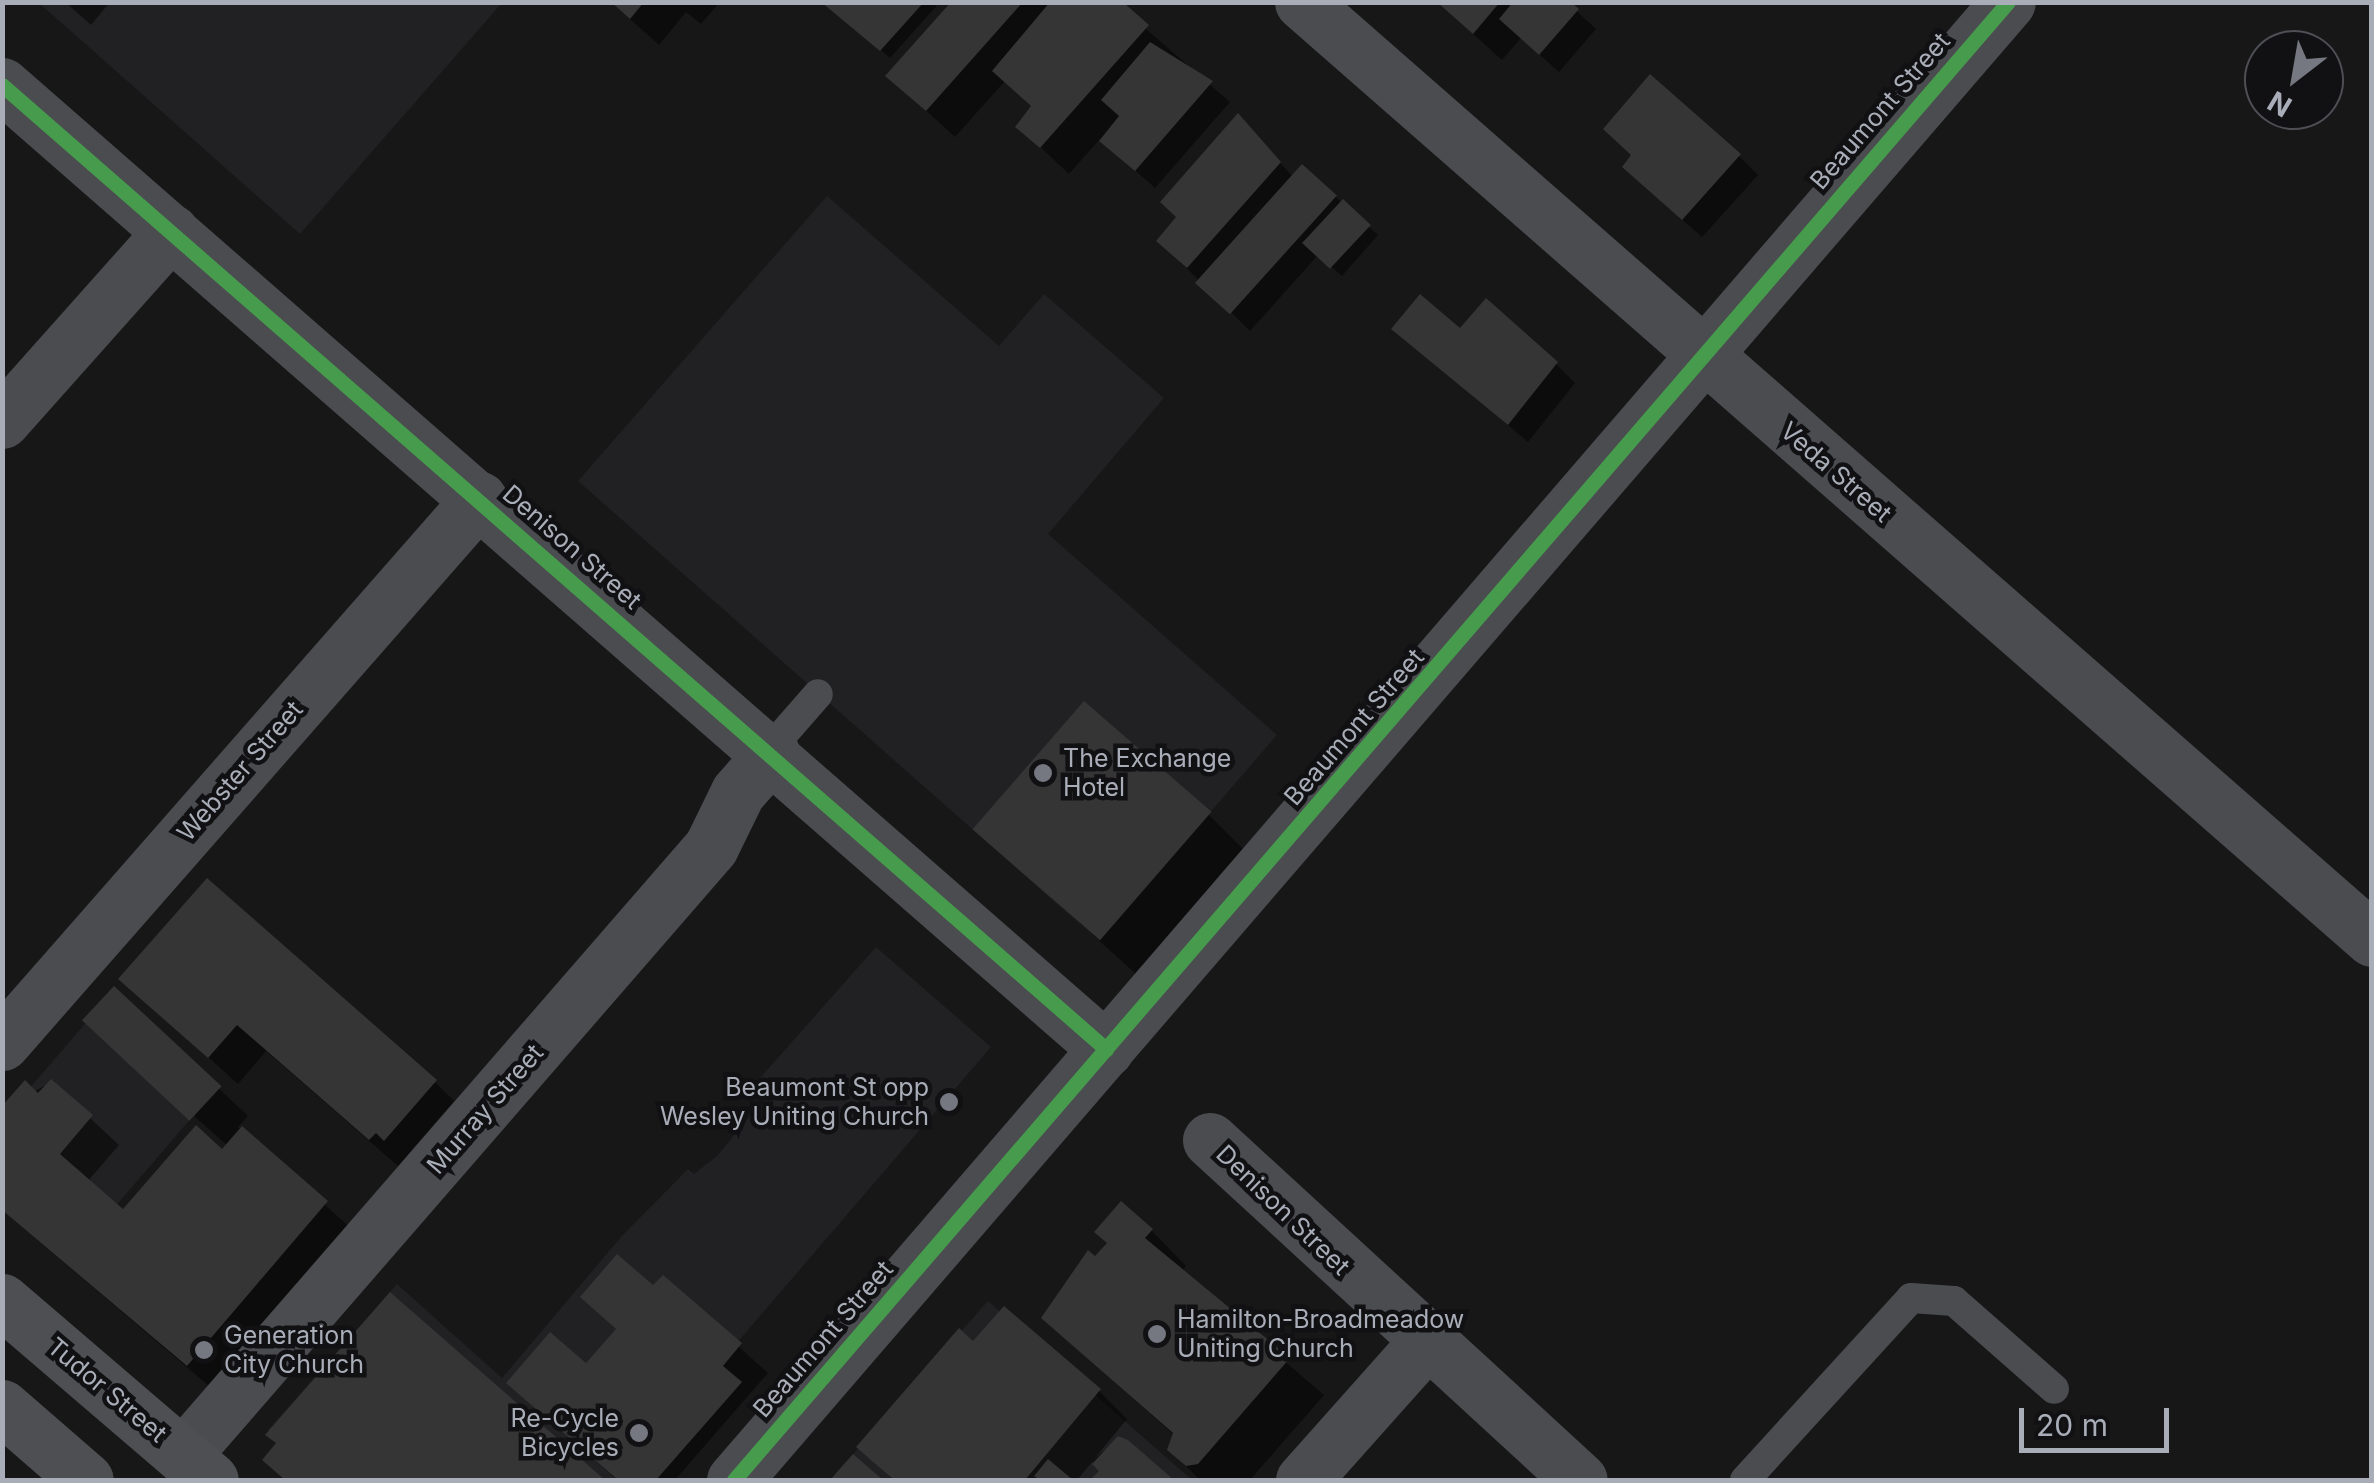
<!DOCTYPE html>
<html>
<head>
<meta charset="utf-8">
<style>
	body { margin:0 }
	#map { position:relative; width:2374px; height:1483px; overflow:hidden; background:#171717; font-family:Inter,sans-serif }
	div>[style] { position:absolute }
	.built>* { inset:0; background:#212123 }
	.shadow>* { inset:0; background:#0007 }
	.building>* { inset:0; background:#353536; transform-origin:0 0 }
	.service>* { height:30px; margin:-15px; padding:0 15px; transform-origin:15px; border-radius:15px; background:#4b4c50 }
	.minor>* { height:55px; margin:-27.5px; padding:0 27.5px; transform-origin:27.5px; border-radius:27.5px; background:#4b4c50 }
	.tertiary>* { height:55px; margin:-27.5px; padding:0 27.5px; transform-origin:27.5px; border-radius:27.5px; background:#4b4c50 }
	.primary>* { height:55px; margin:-27.5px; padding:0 27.5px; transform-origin:27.5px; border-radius:27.5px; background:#4d4f52 }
	.cycleway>* { height:15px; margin:-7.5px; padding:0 7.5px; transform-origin:7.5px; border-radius:7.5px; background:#469c4c }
	.dots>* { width:28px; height:28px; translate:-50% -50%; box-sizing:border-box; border:5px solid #111113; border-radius:50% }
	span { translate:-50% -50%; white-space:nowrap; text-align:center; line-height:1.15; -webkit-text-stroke:9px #111113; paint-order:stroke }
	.street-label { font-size:25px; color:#a8adb8 }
	.poi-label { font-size:25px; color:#a8adb8 }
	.left { translate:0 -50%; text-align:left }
	.right { translate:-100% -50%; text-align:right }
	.frame { position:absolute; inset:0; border:5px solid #a8adb8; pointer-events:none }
	.north { position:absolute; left:2244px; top:30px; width:100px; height:100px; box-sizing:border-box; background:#111113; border:2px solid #4d4f55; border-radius:50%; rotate:211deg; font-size:28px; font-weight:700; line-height:40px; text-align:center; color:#a8adb8 }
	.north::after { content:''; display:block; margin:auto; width:35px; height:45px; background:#757880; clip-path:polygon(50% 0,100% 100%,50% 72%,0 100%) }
	.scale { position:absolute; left:2019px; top:1408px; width:150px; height:45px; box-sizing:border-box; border:5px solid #a8adb8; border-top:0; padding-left:12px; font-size:30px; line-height:35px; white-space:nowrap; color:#a8adb8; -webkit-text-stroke:8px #111113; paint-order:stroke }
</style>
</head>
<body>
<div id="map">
	<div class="built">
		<div style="clip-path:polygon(39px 3px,502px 3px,300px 234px)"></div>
		<div style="clip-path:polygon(827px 196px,999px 346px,1044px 294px,1164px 398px,1048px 534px,1277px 735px,1099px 941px,578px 481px)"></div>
		<div style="clip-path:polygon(876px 947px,991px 1047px,619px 1480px,325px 1480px,268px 1430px,397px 1284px,502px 1378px,621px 1237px,688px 1169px,694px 1174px,717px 1156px,765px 1098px,752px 1087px)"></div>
		<div style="clip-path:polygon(90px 1018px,199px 1109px,72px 1257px,3px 1119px)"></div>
		<div style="clip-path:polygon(988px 1301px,1192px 1480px,830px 1480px)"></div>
	</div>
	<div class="shadow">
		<div style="clip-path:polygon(65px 2px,110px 2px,91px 25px)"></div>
		<div style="clip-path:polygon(611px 2px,720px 2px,701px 24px,686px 12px,659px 45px)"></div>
		<div style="clip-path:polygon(825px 2px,940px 2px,890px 58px)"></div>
		<div style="clip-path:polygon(955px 2px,1115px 2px,1230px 102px,1155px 188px,1100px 139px,1069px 174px,1018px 126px,1033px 108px,1005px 81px,955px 137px,888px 76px)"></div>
		<div style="clip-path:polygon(1438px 2px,1567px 2px,1596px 29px,1559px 72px,1521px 38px,1502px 60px)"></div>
		<div style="clip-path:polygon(1256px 136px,1293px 177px,1302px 167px,1378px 235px,1342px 276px,1318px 255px,1250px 331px,1159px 241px)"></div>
		<div style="clip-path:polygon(1739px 156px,1758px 175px,1702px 237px,1644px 186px)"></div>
		<div style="clip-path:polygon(1394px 329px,1460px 331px,1556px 364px,1575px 383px,1528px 442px)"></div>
		<div style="clip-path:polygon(1209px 815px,1244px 850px,1136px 974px,974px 828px)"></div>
		<div style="clip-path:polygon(122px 979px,427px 1074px,454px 1101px,398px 1166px,266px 1051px,238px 1084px)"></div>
		<div style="clip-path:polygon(114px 990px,248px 1116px,238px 1127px,354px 1231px,216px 1392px,2px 1210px,2px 1110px,51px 1082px,119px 1145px,88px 1181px,123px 1212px,228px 1146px,86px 1021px)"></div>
		<div style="clip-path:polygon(1151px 1230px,1186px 1266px,1181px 1272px,1324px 1395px,1250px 1480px,1200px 1480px,1170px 1450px,1175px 1436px,1044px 1318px,1088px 1253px,1095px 1260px)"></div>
		<div style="clip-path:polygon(663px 1278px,768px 1373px,675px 1480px,617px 1480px,509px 1383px,586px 1367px,617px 1330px,583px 1297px,654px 1288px)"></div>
		<div style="clip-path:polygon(391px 1296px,601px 1480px,287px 1480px,265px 1460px)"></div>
		<div style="clip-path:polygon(973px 1344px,1099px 1391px,1127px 1419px,1095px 1458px,1118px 1439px,1169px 1480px,1094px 1480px,1102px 1471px,1092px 1462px,1077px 1480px,893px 1480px,859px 1447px)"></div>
	</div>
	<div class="building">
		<div style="clip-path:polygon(611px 2px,644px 2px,630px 19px)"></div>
		<div style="clip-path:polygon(821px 2px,924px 2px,880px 51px)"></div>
		<div style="clip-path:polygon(951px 2px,1023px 2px,926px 111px,885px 76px)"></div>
		<div style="clip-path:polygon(1050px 2px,1124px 3px,1149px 25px,1040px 148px,1015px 127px,1031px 106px,992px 71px)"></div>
		<div style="clip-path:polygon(1437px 2px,1500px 2px,1473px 34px)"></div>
		<div style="clip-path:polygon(1513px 2px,1571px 2px,1579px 9px,1539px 55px,1499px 19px)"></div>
		<div style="clip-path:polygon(1150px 42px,1213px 81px,1135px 171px,1099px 141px,1119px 116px,1101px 100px)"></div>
		<div style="clip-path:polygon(1650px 74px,1741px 154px,1682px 220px,1622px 167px,1631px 155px,1603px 129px)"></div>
		<div style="clip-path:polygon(1238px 113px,1281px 162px,1187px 268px,1156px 241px,1176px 217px,1160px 202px)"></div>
		<div style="left:1302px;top:164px;width:47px;height:160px;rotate:42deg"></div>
		<div style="left:1343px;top:199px;width:38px;height:60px;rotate:43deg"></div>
		<div style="clip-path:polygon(1420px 294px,1460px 328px,1486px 298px,1558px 362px,1508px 425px,1391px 329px)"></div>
		<div style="left:1084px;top:701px;width:169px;height:170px;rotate:41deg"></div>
		<div style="clip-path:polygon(207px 878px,437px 1080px,384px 1141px,376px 1133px,369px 1140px,237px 1025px,208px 1058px,118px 979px)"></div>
		<div style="left:114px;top:986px;width:147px;height:47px;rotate:43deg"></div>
		<div style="clip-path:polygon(51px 1079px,93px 1115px,60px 1154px,123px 1209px,196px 1125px,222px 1149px,242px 1126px,328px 1201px,187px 1366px,2px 1210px,2px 1106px,25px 1080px,38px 1093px)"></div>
		<div style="clip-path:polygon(1121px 1201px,1153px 1229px,1145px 1238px,1290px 1358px,1198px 1464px,1186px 1466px,1167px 1450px,1173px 1433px,1041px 1318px,1088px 1250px,1095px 1256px,1107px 1243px,1094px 1232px)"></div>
		<div style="clip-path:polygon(617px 1254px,653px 1285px,663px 1275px,742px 1343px,723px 1366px,742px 1382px,656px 1480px,618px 1480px,506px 1383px,550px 1332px,586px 1363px,616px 1329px,580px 1297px)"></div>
		<div style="clip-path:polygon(390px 1292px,605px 1480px,285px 1480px,262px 1460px,276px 1443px,265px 1435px)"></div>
		<div style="clip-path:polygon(1004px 1306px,1101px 1389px,1025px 1480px,894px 1480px,856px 1447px,959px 1328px,973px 1341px)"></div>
		<div style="clip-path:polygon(1118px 1436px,1128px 1440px,1174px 1480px,1090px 1480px,1099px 1471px,1092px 1464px)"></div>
		<div style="clip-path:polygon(853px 1454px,883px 1480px,830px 1480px)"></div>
		<div style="clip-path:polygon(1048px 1459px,1073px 1480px,1040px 1480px,1034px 1476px)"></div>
	</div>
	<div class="service">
		<div style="left:769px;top:750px;width:74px;rotate:-48.8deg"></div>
		<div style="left:1745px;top:1480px;width:246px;rotate:-47.6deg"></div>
		<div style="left:1911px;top:1298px;width:43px;rotate:4deg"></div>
		<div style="left:1954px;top:1301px;width:133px;rotate:41.3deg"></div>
	</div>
	<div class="minor">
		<div style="left:1302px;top:2px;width:1422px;rotate:41.21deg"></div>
		<div style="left:2px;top:85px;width:1466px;rotate:41.13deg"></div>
		<div style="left:2px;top:421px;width:254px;rotate:-48.3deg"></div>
		<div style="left:2px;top:1043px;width:724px;rotate:-48.75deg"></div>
		<div style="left:1210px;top:1140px;width:502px;rotate:42.58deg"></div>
		<div style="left:183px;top:1455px;width:805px;rotate:-49.03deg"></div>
		<div style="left:711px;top:847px;width:61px;rotate:-63.9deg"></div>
		<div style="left:738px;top:792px;width:52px;rotate:-48.9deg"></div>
		<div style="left:1303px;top:1480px;width:182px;rotate:-48.3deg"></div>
	</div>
	<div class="tertiary">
		<div style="left:734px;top:1480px;width:1951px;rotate:-49.24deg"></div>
	</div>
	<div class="primary">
		<div style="left:2px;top:1301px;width:275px;rotate:40.6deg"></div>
		<div style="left:2px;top:1407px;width:111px;rotate:41deg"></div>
	</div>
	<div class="cycleway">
		<div style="left:2px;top:85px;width:1466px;rotate:41.13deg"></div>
		<div style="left:734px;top:1480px;width:1951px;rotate:-49.24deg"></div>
	</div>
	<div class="dots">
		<div style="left:1043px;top:773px;background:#757880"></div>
		<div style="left:949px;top:1102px;background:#757880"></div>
		<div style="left:1157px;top:1334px;background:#757880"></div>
		<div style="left:204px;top:1350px;background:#757880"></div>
		<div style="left:639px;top:1433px;background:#757880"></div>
	</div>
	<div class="street-label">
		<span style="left:1880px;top:111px;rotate:-49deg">Beaumont Street</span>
		<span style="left:1836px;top:472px;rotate:41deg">Veda Street</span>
		<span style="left:572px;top:547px;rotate:41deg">Denison Street</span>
		<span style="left:1354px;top:727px;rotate:-49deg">Beaumont Street</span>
		<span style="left:240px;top:771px;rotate:-49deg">Webster Street</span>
		<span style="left:485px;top:1109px;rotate:-49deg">Murray Street</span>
		<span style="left:1283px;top:1210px;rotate:44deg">Denison Street</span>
		<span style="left:823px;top:1339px;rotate:-49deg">Beaumont Street</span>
		<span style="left:107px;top:1390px;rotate:40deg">Tudor Street</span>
	</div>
	<div class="poi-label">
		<span class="left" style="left:1063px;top:773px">The Exchange<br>Hotel</span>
		<span class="right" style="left:929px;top:1102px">Beaumont St opp<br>Wesley Uniting Church</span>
		<span class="left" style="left:1177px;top:1334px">Hamilton-Broadmeadow<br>Uniting Church</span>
		<span class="left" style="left:224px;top:1350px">Generation<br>City Church</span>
		<span class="right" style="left:619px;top:1433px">Re-Cycle<br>Bicycles</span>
	</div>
	<div class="frame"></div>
	<div class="north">N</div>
	<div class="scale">20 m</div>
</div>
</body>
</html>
